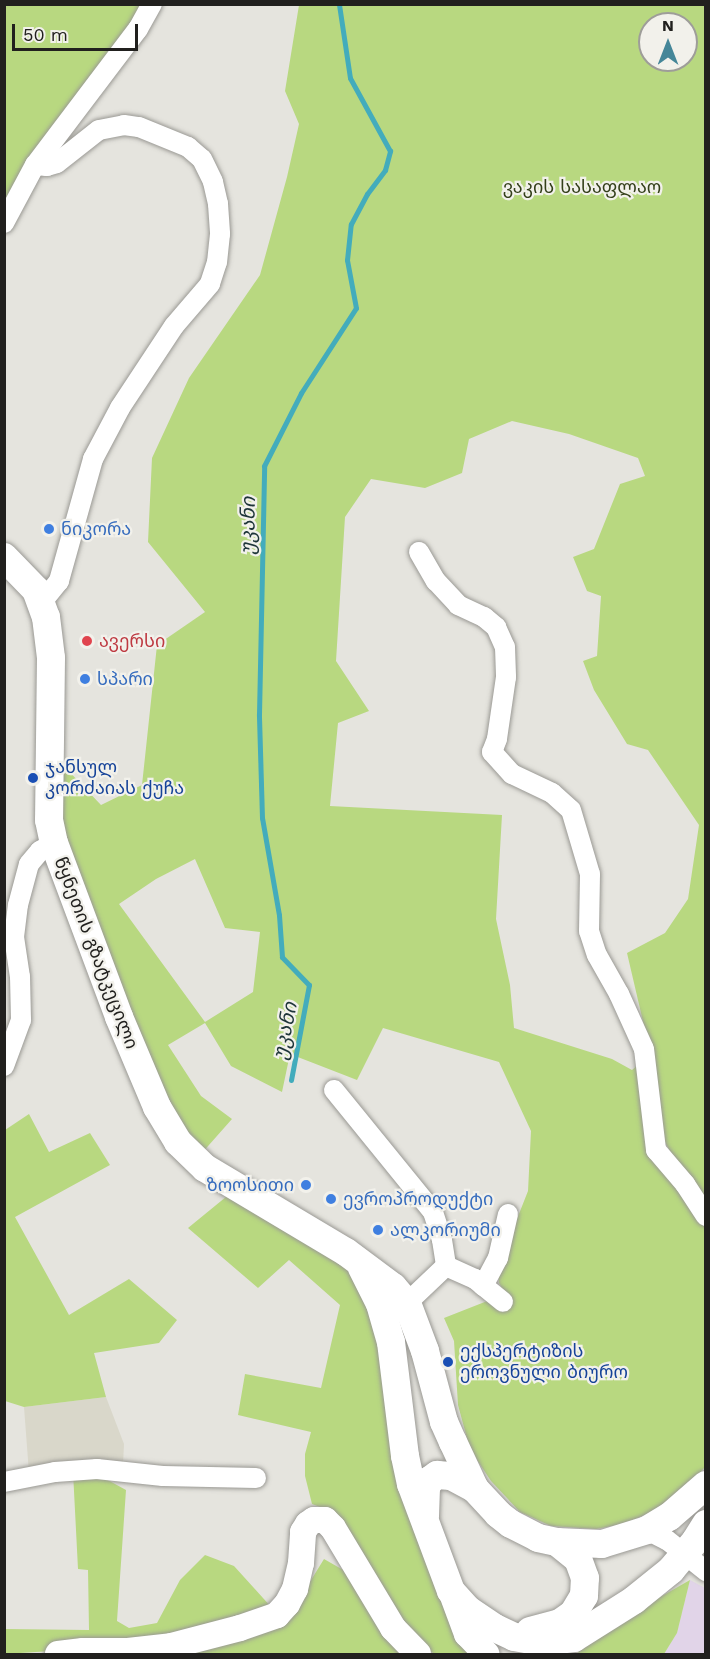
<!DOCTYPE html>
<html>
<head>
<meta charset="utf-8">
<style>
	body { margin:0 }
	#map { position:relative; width:710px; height:1659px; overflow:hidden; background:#e5e4de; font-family:"Work Sans","Noto Sans Georgian",sans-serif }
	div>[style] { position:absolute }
	.industrial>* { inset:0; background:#e1d4e8 }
	.built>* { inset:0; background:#d9d7ca }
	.green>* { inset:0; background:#b8d880 }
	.stream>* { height:5px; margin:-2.5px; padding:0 2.5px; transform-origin:2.5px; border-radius:2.5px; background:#43acbc }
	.roads { filter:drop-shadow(0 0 2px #9a9994) drop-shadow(0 0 2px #9a9994) }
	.minor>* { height:20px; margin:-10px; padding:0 10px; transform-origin:10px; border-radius:10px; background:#fff }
	.tertiary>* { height:26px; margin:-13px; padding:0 13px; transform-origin:13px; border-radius:13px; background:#fff }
	.secondary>* { height:28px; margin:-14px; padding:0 14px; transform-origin:14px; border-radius:14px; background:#fff }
	.dots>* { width:16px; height:16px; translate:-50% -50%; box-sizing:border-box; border:3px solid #f2f1eb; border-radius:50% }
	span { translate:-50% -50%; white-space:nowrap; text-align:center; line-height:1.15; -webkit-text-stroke:4.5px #f2f1eb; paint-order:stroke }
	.park-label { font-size:18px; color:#333f1a }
	.shop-label { font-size:18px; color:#366cbe }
	.left { translate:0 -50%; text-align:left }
	.right { translate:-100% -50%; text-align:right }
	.health-label { font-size:18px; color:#be3a42 }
	.transit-label { font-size:18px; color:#164399 }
	.street-label { font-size:18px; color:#21201e }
	.water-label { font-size:20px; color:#1e3539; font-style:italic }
	.frame { position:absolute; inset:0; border:6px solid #21201e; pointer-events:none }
	.north { position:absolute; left:638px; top:12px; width:60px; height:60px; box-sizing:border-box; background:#f2f1eb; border:2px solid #9e9d99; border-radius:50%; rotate:0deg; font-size:16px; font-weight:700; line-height:24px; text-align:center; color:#21201e }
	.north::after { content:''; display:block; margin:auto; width:21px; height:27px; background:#458698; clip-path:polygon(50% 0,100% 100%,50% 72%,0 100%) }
	.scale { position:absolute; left:12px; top:24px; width:126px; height:27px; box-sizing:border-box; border:3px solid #21201e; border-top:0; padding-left:8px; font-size:18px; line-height:21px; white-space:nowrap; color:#21201e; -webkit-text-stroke:4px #f2f1eb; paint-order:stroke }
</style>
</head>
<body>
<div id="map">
	<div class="industrial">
		<div style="clip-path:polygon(690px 1580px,705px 1588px,705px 1654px,664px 1654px,677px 1633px)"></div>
	</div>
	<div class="built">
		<div style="clip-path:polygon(106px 1397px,124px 1444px,123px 1465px,29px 1473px,24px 1407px)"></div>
	</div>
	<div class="green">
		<div style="clip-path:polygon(5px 5px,144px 5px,5px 201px)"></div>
		<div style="clip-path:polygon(evenodd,299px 5px,705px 5px,705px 1199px,672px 1155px,663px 1138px,652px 1060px,627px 953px,665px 933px,688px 899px,699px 825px,648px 750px,627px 744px,594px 690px,583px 661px,597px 656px,601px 596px,587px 591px,573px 557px,594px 549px,620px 484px,645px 476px,638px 458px,569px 434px,512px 421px,469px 439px,462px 473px,425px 488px,371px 479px,345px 517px,336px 661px,369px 711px,338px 723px,330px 806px,502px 815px,496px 919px,510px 985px,514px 1028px,612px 1059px,632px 1070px,639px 1064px,646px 1115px,705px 1228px,705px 1467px,691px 1483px,652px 1512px,623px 1524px,596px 1529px,551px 1526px,520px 1512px,491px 1481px,477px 1460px,468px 1442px,458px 1405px,454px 1341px,444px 1318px,505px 1294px,499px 1283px,498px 1267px,528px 1191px,531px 1131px,499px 1062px,383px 1028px,357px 1080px,290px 1054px,282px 1092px,231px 1066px,205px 1023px,168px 1045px,201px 1096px,232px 1119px,201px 1154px,166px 1106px,63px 837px,62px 764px,101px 805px,142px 785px,157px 645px,205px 612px,148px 542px,152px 458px,189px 378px,260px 275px,287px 177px,299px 124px,285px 91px,299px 5px,650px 24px,686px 24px,686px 60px,650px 60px,650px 24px,299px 5px,195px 859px,225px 928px,260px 932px,253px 992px,205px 1022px,119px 904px,156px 879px,195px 859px)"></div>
		<div style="clip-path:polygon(29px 1114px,49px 1152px,90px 1133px,110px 1165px,15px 1217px,69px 1315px,129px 1279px,177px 1320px,159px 1343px,94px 1353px,106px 1397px,24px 1407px,5px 1401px,5px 1130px)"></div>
		<div style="clip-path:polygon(232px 1192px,347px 1264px,377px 1306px,397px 1449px,489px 1654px,435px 1654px,415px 1642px,328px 1510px,312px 1504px,305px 1476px,305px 1454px,311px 1432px,238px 1415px,245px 1374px,321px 1388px,340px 1305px,289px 1260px,258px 1288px,188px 1228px)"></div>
		<div style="clip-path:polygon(73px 1472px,95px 1473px,126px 1490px,117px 1621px,129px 1628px,157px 1623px,180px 1580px,205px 1555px,234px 1566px,272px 1608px,160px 1644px,5px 1654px,5px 1629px,89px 1630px,88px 1570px,78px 1569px)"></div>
		<div style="clip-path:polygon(324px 1559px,345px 1571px,412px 1654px,158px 1654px,174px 1653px,308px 1585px)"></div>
		<div style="clip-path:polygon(690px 1580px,677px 1633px,664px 1654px,576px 1654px,641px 1608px)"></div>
	</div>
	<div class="stream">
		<div style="left:291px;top:1080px;width:97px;rotate:-79.3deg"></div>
		<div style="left:309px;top:985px;width:39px;rotate:-134deg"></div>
		<div style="left:282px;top:957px;width:42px;rotate:-94.1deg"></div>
		<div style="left:279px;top:915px;width:98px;rotate:-99.9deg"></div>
		<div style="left:262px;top:818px;width:104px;rotate:-91.7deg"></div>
		<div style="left:259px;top:714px;width:248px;rotate:-88.8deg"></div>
		<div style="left:264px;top:466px;width:82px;rotate:-63.1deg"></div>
		<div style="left:301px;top:393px;width:101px;rotate:-57.1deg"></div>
		<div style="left:356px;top:308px;width:49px;rotate:-100.6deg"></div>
		<div style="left:347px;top:260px;width:36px;rotate:-84deg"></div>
		<div style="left:351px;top:224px;width:34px;rotate:-62deg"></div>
		<div style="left:367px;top:194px;width:30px;rotate:-53deg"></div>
		<div style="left:385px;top:170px;width:20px;rotate:-75deg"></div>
		<div style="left:390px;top:151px;width:83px;rotate:-118.7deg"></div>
		<div style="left:350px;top:78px;width:75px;rotate:-98.5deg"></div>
	</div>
	<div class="roads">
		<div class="minor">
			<div style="left:35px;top:165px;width:12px;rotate:5deg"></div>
			<div style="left:47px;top:166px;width:10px;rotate:-17deg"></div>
			<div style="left:57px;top:163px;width:53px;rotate:-38.2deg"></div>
			<div style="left:99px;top:130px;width:25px;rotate:-11deg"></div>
			<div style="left:124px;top:125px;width:15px;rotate:8deg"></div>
			<div style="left:139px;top:127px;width:53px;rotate:22.2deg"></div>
			<div style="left:188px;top:147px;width:18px;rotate:41deg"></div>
			<div style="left:202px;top:159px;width:25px;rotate:64deg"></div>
			<div style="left:213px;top:182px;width:23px;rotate:77deg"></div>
			<div style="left:218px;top:204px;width:30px;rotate:86deg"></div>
			<div style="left:220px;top:234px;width:28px;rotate:96deg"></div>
			<div style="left:217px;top:262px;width:23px;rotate:108deg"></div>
			<div style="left:210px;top:284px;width:55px;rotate:130.6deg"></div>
			<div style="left:174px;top:326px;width:98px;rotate:123.4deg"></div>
			<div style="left:120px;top:408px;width:58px;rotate:117.9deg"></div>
			<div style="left:93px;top:459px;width:127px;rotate:105.6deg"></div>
			<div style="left:59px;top:581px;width:27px;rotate:129deg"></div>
			<div style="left:4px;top:223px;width:66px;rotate:-61.9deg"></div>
			<div style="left:35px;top:165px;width:171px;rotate:-52.9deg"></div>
			<div style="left:138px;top:29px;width:29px;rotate:-61deg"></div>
			<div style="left:419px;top:552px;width:34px;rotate:60deg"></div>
			<div style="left:436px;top:581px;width:33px;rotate:47deg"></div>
			<div style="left:458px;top:605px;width:29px;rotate:25deg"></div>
			<div style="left:484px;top:617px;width:16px;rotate:40deg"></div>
			<div style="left:496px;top:627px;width:22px;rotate:66deg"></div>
			<div style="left:505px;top:647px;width:30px;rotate:88deg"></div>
			<div style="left:506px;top:677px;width:63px;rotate:98.3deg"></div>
			<div style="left:497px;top:739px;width:14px;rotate:111deg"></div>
			<div style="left:492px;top:752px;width:30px;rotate:48deg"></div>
			<div style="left:512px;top:774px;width:44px;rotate:25.4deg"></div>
			<div style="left:552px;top:793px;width:25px;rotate:42deg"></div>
			<div style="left:571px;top:810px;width:67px;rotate:73.5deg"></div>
			<div style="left:590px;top:874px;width:57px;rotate:91deg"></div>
			<div style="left:589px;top:931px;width:25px;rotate:72deg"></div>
			<div style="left:597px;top:955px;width:45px;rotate:60.6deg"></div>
			<div style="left:619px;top:994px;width:60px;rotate:65.6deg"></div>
			<div style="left:644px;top:1049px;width:102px;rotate:83.2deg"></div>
			<div style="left:656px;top:1150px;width:45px;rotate:49.5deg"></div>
			<div style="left:685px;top:1184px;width:38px;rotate:57deg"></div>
			<div style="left:4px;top:1066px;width:49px;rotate:-69.7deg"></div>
			<div style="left:21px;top:1020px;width:43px;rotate:-91.3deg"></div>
			<div style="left:20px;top:977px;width:40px;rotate:-98.5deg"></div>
			<div style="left:14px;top:937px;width:32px;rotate:-83deg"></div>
			<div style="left:18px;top:905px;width:42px;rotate:-75deg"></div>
			<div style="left:29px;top:864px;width:17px;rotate:-50deg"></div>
			<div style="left:40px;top:851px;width:16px;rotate:-30deg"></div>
			<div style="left:334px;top:1090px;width:157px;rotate:50.9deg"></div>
			<div style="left:433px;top:1212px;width:29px;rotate:72deg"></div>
			<div style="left:442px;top:1240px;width:26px;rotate:81deg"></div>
			<div style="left:483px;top:1286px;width:32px;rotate:-62deg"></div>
			<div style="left:498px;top:1258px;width:45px;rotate:-77.2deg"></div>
			<div style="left:407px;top:1303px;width:54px;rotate:-43.5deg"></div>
			<div style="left:446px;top:1266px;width:32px;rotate:24deg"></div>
			<div style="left:475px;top:1279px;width:36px;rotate:39deg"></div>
			<div style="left:4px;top:1482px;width:52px;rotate:-11.1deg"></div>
			<div style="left:55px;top:1472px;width:42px;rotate:-4.1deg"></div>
			<div style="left:97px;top:1469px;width:66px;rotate:6.1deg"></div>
			<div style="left:163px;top:1476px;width:93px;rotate:1.2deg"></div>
			<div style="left:647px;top:1530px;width:22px;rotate:27deg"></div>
			<div style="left:667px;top:1540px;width:50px;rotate:38.5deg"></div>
		</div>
		<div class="tertiary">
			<div style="left:451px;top:1591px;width:46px;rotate:69.6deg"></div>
			<div style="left:467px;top:1634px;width:28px;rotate:46deg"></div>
			<div style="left:58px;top:1654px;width:25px;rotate:-7deg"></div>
			<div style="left:83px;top:1651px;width:45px"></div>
			<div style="left:128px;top:1651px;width:43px;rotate:-6.6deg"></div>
			<div style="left:171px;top:1646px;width:71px;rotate:-14.6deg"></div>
			<div style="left:240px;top:1628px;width:39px;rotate:-19deg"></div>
			<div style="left:277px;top:1615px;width:15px;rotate:-48deg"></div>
			<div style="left:287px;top:1604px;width:17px;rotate:-62deg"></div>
			<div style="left:295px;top:1589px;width:27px;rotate:-77deg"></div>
			<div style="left:301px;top:1563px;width:31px;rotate:-86deg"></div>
			<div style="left:303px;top:1532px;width:9px;rotate:-58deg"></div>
			<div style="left:308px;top:1524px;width:7px;rotate:-34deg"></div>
			<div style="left:314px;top:1520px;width:11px"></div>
			<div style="left:325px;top:1520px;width:11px;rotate:45deg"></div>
			<div style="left:333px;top:1528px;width:117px;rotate:59deg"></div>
			<div style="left:393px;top:1628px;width:36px;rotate:46deg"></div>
		</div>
		<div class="secondary">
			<div style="left:4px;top:557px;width:46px;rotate:45.9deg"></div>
			<div style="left:36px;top:590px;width:29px;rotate:70deg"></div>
			<div style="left:46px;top:617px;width:41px;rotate:83deg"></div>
			<div style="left:51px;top:658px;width:162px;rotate:90.7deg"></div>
			<div style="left:49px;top:820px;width:24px;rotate:78deg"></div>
			<div style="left:54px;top:843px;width:186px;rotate:69.5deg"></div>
			<div style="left:119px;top:1017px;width:98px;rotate:67.1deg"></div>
			<div style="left:157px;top:1107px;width:41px;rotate:59deg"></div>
			<div style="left:178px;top:1142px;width:37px;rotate:44deg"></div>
			<div style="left:205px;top:1168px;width:164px;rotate:30.8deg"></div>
			<div style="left:346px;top:1252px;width:59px;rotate:36.7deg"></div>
			<div style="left:393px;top:1287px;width:21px;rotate:49deg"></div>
			<div style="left:407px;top:1303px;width:51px;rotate:69.4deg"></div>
			<div style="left:425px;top:1351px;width:73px;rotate:75deg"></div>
			<div style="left:444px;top:1422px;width:22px;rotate:66deg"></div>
			<div style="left:453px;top:1442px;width:52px;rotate:64.9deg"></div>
			<div style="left:475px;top:1489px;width:34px;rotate:47deg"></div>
			<div style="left:498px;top:1514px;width:16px;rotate:38deg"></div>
			<div style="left:511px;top:1524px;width:30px;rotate:27deg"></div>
			<div style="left:538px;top:1538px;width:19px;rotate:12deg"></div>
			<div style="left:557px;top:1542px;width:45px;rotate:2.5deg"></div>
			<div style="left:602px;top:1544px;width:47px;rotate:-17.3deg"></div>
			<div style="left:647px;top:1530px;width:26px;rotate:-31deg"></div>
			<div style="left:669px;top:1517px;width:49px;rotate:-40.9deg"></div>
			<div style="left:362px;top:1268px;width:40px;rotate:63.4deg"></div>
			<div style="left:380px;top:1304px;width:40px;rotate:74deg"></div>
			<div style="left:391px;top:1342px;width:115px;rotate:83deg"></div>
			<div style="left:405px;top:1456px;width:29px;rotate:78deg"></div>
			<div style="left:411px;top:1484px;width:114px;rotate:69.5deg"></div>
			<div style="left:451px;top:1591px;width:24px;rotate:48deg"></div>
			<div style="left:467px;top:1609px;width:34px;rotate:34deg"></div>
			<div style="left:495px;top:1628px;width:21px;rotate:25deg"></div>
			<div style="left:514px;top:1637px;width:28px;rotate:10deg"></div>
			<div style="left:542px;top:1642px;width:32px;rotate:-7deg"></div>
			<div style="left:574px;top:1638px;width:71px;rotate:-32.3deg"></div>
			<div style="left:634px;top:1600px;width:48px;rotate:-39deg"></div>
			<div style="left:671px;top:1570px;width:39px;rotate:-50deg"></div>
			<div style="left:696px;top:1540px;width:19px;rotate:-58deg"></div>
			<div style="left:425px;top:1516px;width:29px;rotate:-88deg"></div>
			<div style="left:426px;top:1487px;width:8px;rotate:-60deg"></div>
			<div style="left:430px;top:1480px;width:9px;rotate:-36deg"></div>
			<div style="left:437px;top:1475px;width:14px;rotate:4deg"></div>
			<div style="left:451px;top:1476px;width:27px;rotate:28deg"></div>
			<div style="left:530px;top:1631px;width:31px;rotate:-15deg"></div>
			<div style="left:560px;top:1623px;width:16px;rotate:-35deg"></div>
			<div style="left:573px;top:1614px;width:21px;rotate:-59deg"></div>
			<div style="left:584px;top:1596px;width:18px;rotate:-87deg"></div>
			<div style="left:585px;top:1578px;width:20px;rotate:-110deg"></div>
			<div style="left:578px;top:1559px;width:27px;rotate:-141deg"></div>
		</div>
	</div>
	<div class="dots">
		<div style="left:49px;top:529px;background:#3f7fe0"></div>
		<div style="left:87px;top:641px;background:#e0444e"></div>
		<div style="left:85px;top:679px;background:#3f7fe0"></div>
		<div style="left:33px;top:778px;background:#1a4fb4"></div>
		<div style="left:306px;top:1185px;background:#3f7fe0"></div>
		<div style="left:331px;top:1199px;background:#3f7fe0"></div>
		<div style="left:378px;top:1230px;background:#3f7fe0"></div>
		<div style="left:448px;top:1362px;background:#1a4fb4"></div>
	</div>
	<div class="park-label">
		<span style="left:582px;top:187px">ვაკის სასაფლაო</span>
	</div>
	<div class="shop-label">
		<span class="left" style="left:61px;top:529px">ნიკორა</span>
		<span class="left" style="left:97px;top:679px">სპარი</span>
		<span class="right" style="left:294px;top:1185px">ზოოსითი</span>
		<span class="left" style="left:343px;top:1199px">ევროპროდუქტი</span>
		<span class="left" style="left:390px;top:1230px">ალკორიუმი</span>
	</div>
	<div class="health-label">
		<span class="left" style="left:99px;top:641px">ავერსი</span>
	</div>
	<div class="transit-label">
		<span class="left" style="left:45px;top:778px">ჯანსულ<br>კორძაიას ქუჩა</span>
		<span class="left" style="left:460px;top:1362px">ექსპერტიზის<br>ეროვნული ბიურო</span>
	</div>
	<div class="street-label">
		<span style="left:96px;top:953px;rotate:69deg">წყნეთის გზატკეცილი</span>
	</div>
	<div class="water-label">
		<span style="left:248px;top:526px;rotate:-89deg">უკანი</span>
		<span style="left:285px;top:1031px;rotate:-79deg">უკანი</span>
	</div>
	<div class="frame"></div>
	<div class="north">N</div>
	<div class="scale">50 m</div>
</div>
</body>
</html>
